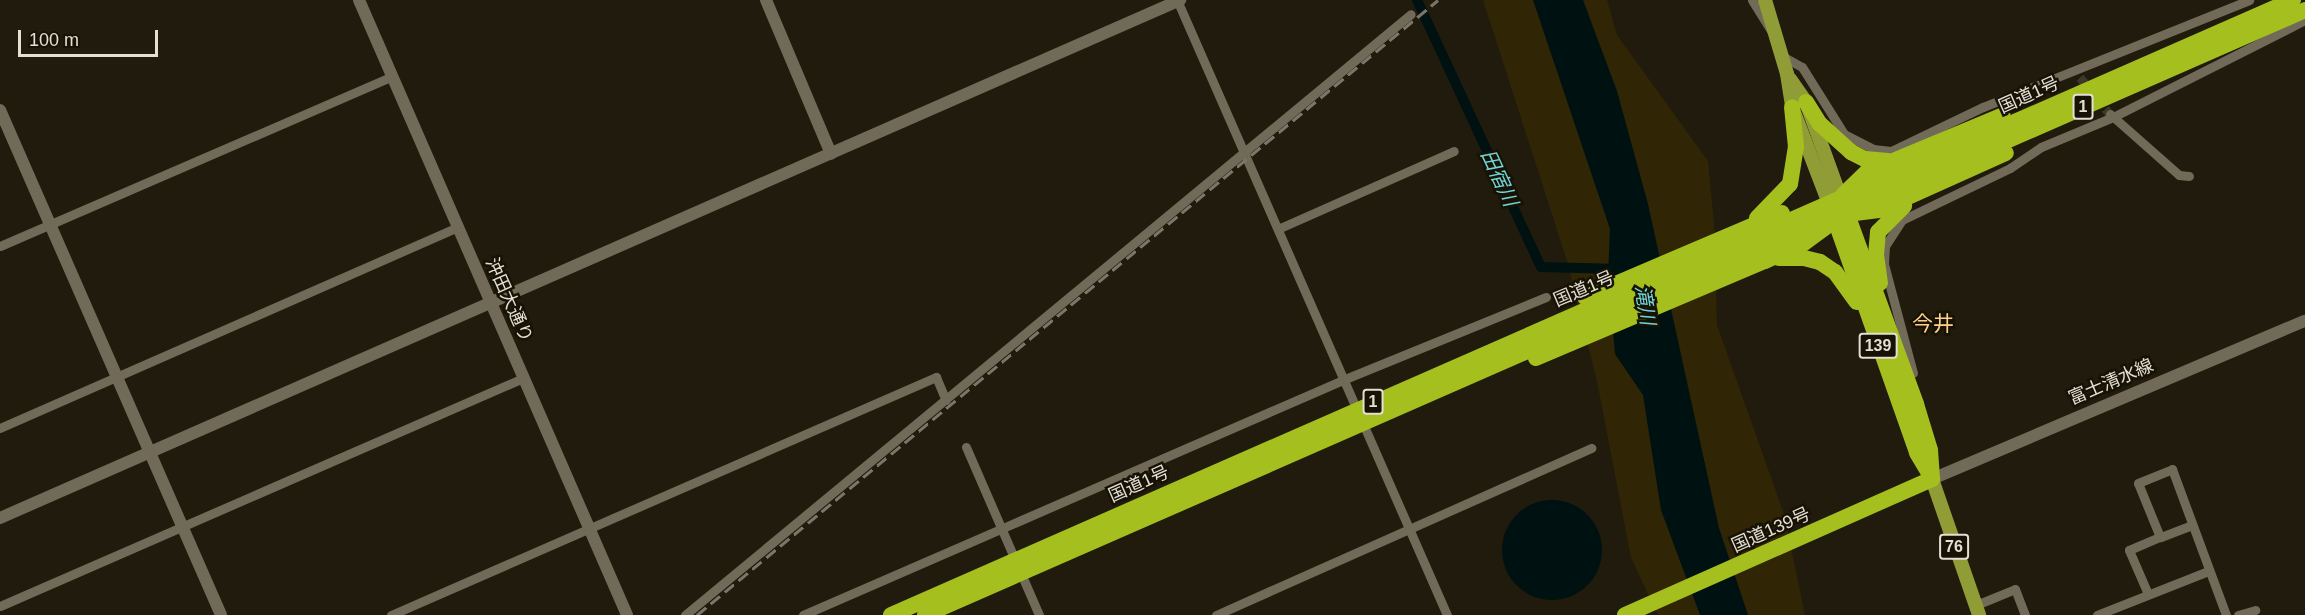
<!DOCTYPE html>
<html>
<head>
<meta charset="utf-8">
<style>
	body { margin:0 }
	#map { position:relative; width:2305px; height:615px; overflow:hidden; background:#211b0d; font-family:Arial,"Noto Sans JP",sans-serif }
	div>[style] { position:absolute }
	.green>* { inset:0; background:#302504 }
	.water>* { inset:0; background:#001112 }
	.round { border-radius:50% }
	.canal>* { height:10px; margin:-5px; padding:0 5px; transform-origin:5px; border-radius:5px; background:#001112 }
	.street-tunnel>* { height:9px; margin-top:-4.5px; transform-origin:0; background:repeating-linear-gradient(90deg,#3e382b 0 9px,transparent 0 13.5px) }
	.street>* { height:9px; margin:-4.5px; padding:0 4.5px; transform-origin:4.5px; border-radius:4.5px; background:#716a59 }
	.secondary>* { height:12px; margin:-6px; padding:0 6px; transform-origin:6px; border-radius:6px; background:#716a59 }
	.primary>* { height:14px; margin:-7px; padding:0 7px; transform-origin:7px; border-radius:7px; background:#909d36 }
	.highway>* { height:16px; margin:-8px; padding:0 8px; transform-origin:8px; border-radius:8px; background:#a5bf1e }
	.rail>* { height:3px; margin-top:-1.5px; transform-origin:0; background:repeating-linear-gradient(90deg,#7b766a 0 12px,transparent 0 18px) }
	span { translate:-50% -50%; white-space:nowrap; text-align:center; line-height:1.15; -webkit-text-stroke:5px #181205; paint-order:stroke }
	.shield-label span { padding:2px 4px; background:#181205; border:2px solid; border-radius:4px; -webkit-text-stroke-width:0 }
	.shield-label { font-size:16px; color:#e2dfd5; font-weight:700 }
	.street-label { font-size:18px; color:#e2dfd5 }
	.water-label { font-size:20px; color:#6fd6d9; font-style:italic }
	.quarter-label { font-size:21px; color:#fcd08b }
	.scale { position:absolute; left:18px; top:30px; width:140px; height:27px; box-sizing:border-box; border:3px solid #e2dfd5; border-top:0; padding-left:8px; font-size:18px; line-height:21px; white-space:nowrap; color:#e2dfd5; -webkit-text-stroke:4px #181205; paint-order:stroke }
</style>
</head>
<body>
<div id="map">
	<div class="green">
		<div style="clip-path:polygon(1483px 0,1607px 0,1617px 35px,1708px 161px,1714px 223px,1717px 325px,1784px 514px,1805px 615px,1658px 615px,1631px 558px,1597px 381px,1568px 264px)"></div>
	</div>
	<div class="water">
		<div style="clip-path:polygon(1533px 0,1583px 0,1617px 91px,1648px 204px,1719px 528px,1748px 615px,1700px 615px,1661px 510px,1643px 395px,1615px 354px,1608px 277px,1610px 229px)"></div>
		<div class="round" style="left:1502px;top:500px;width:100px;height:100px"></div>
	</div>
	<div class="canal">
		<div style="left:1417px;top:0;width:294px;rotate:65.1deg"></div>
		<div style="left:1541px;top:267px;width:79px;rotate:1.5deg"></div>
	</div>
	<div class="street-tunnel">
		<div style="left:2080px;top:77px;width:48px;rotate:51deg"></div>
	</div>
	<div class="street">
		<div style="left:1177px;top:0;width:672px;rotate:66.3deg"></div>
		<div style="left:1752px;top:0;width:36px;rotate:58deg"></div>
		<div style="left:1782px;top:56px;width:23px;rotate:29deg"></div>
		<div style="left:1802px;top:67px;width:79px;rotate:57.9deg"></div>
		<div style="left:1844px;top:134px;width:33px;rotate:27deg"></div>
		<div style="left:1873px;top:149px;width:18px;rotate:6deg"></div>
		<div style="left:1891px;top:151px;width:102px;rotate:-25.6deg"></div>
		<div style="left:1983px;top:107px;width:287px;rotate:-21.9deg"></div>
		<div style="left:2110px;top:114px;width:92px;rotate:41.5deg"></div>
		<div style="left:2179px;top:175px;width:10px;rotate:6deg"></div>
		<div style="left:1280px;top:228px;width:190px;rotate:-23.9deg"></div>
		<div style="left:0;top:246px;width:427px;rotate:-23.4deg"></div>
		<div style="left:1913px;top:373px;width:113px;rotate:-104.9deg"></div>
		<div style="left:1884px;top:264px;width:18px;rotate:-87deg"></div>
		<div style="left:1885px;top:246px;width:31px;rotate:-57deg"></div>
		<div style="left:1902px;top:220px;width:120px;rotate:-25.7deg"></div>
		<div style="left:2010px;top:168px;width:37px;rotate:-34deg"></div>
		<div style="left:2041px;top:147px;width:78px;rotate:-22.6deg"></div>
		<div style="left:2113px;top:117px;width:215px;rotate:-26.8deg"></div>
		<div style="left:0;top:428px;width:499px;rotate:-23.7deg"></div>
		<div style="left:966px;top:447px;width:183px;rotate:66.5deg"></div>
		<div style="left:2192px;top:525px;width:34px;rotate:159deg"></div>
		<div style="left:2160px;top:537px;width:58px;rotate:-112.2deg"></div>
		<div style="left:2138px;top:483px;width:37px;rotate:-22deg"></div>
		<div style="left:2172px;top:469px;width:156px;rotate:69.7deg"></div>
		<div style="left:2148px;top:594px;width:48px;rotate:-113.4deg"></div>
		<div style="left:2129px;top:550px;width:34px;rotate:-23deg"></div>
		<div style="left:1976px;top:605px;width:42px;rotate:-22.3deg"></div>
		<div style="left:2015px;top:589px;width:28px;rotate:69deg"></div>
		<div style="left:0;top:606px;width:571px;rotate:-23.55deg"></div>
		<div style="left:391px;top:615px;width:595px;rotate:-23.59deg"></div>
		<div style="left:936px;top:377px;width:25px;rotate:67deg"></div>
		<div style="left:685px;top:615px;width:942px;rotate:-39.62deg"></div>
		<div style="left:803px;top:615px;width:591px;rotate:-23.53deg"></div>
		<div style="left:1345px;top:379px;width:217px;rotate:-22.2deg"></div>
		<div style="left:1216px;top:615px;width:411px;rotate:-24deg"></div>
		<div style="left:2097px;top:615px;width:119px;rotate:-21.6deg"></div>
		<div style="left:2238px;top:615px;width:18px;rotate:-16deg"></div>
	</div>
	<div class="secondary">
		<div style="left:359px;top:0;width:671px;rotate:66.45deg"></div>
		<div style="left:766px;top:0;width:167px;rotate:67.1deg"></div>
		<div style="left:0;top:110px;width:551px;rotate:66.36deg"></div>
		<div style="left:1932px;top:479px;width:405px;rotate:-23deg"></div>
		<div style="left:0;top:518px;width:1289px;rotate:-23.7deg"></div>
	</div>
	<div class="primary">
		<div style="left:1765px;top:0;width:77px;rotate:73.4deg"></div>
		<div style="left:1787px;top:74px;width:33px;rotate:81deg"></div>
		<div style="left:1792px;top:107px;width:111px;rotate:69deg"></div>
		<div style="left:1790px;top:79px;width:28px;rotate:55deg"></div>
		<div style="left:1806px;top:102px;width:109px;rotate:70.1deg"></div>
		<div style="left:1932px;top:479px;width:144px;rotate:70.9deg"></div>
	</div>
	<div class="highway">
		<div style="left:1806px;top:102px;width:26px;rotate:58deg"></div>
		<div style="left:1820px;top:124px;width:42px;rotate:42.1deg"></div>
		<div style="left:1851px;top:152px;width:16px;rotate:27deg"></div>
		<div style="left:1865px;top:159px;width:23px;rotate:5deg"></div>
		<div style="left:1843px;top:195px;width:33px;rotate:-44deg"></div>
		<div style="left:1867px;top:172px;width:147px;rotate:-22.7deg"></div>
		<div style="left:1844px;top:206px;width:211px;rotate:70deg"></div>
		<div style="left:1916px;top:404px;width:48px;rotate:73.1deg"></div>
		<div style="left:1930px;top:450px;width:29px;rotate:86deg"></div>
		<div style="left:1832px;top:211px;width:256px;rotate:70.6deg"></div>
		<div style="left:1917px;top:453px;width:26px;rotate:59deg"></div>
		<div style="left:1855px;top:213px;width:24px;rotate:-7deg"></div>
		<div style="left:1879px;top:210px;width:139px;rotate:-24.2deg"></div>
		<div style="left:1757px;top:218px;width:47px;rotate:-45.9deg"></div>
		<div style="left:1790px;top:184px;width:37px;rotate:-81deg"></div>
		<div style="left:1796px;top:147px;width:40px;rotate:-95.7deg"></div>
		<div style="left:1779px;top:258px;width:25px"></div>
		<div style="left:1804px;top:258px;width:16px;rotate:14deg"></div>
		<div style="left:1820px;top:262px;width:18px;rotate:34deg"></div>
		<div style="left:1835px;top:272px;width:37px;rotate:54deg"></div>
		<div style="left:1880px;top:283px;width:28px;rotate:-98deg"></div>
		<div style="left:1876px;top:255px;width:23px;rotate:-85deg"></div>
		<div style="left:1878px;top:232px;width:37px;rotate:-45deg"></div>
		<div style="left:1585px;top:297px;width:214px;rotate:-23.1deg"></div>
		<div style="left:1536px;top:358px;width:249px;rotate:-23deg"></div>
		<div style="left:1765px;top:261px;width:43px;rotate:-24.8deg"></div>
		<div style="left:1804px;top:243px;width:27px;rotate:-36deg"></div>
		<div style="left:891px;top:615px;width:1531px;rotate:-23.69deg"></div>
		<div style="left:925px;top:615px;width:1507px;rotate:-23.67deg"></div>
		<div style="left:1625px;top:615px;width:336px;rotate:-23.9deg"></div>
	</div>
	<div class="rail">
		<div style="left:697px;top:615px;width:963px;rotate:-39.69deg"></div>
	</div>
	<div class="shield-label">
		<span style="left:2083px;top:107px">1</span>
		<span style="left:1878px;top:346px">139</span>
		<span style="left:1373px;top:402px">1</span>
		<span style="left:1954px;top:547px">76</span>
	</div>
	<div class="street-label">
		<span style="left:2029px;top:95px;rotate:-24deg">国道1号</span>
		<span style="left:1584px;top:289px;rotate:-23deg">国道1号</span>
		<span style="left:509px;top:300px;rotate:66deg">沖田大通り</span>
		<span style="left:2111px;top:382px;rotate:-23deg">富士清水線</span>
		<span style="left:1139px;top:484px;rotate:-24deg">国道1号</span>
		<span style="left:1771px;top:530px;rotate:-24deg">国道139号</span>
	</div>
	<div class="water-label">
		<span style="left:1499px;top:178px;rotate:65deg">田宿川</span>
		<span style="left:1645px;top:305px;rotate:81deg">滝川</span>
	</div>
	<div class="quarter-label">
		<span style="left:1933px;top:324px">今井</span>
	</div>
	<div class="scale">100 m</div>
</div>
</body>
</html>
